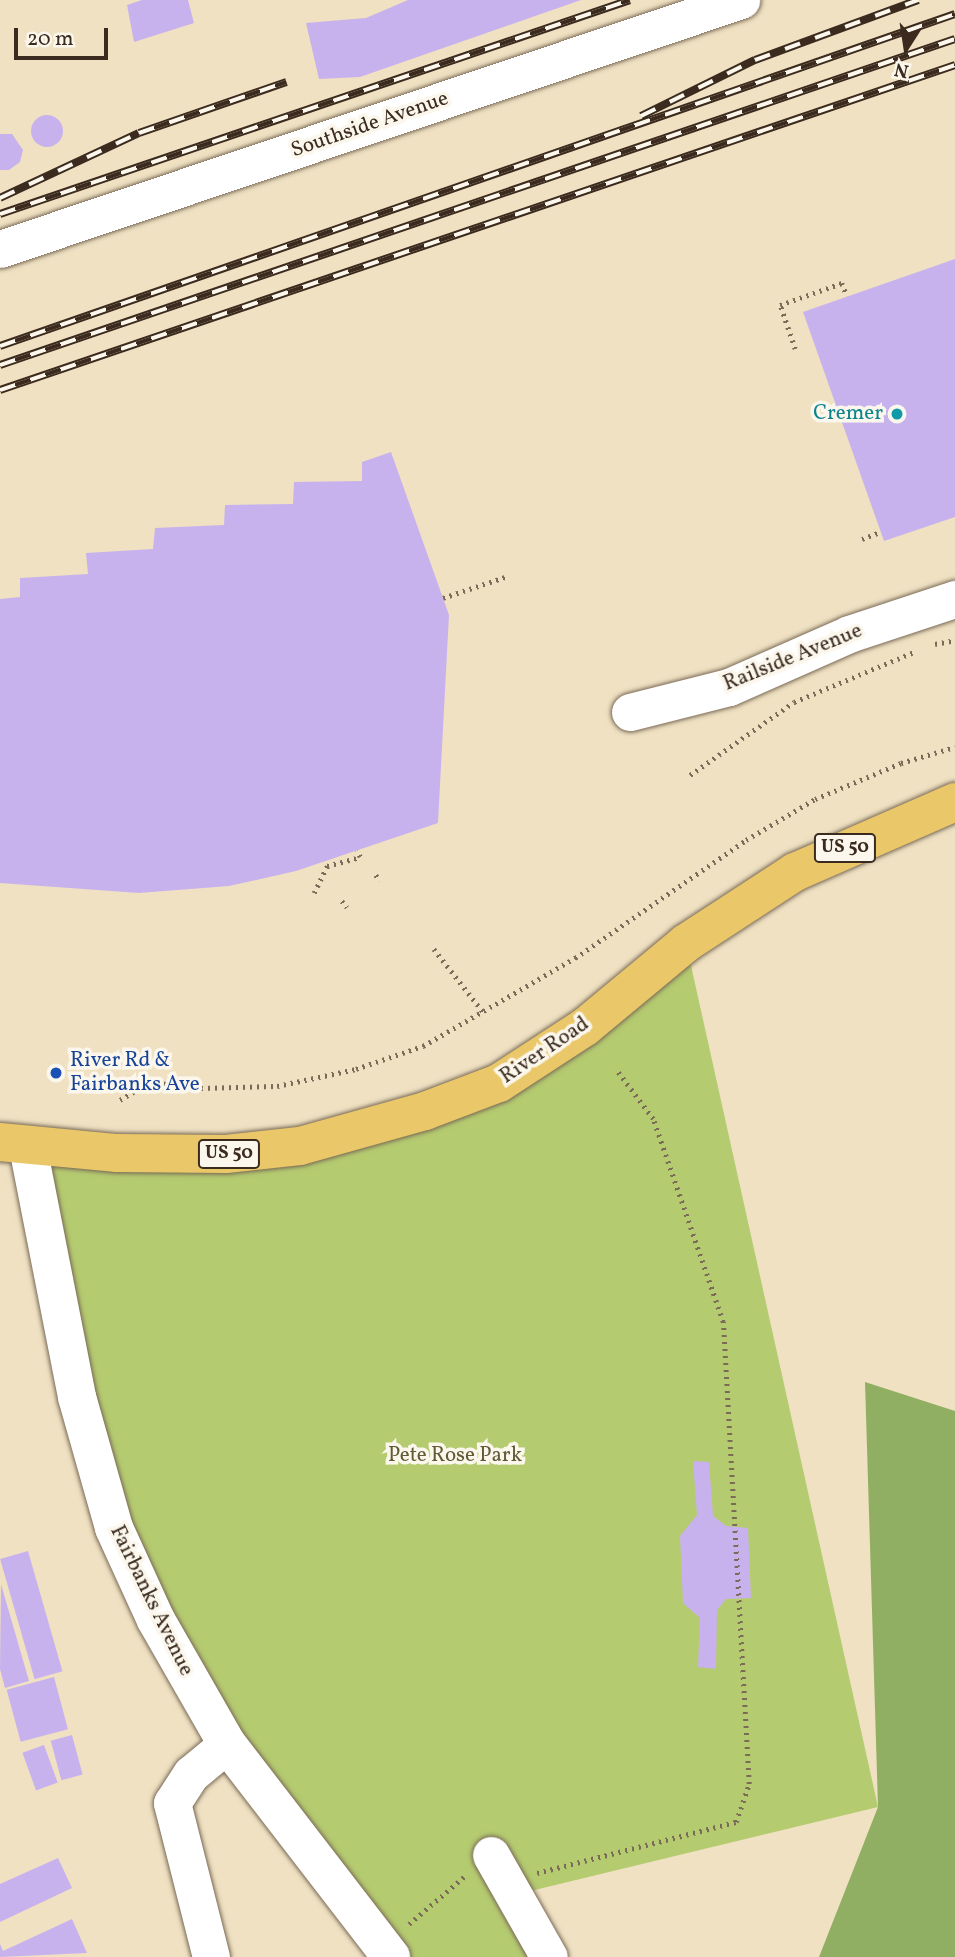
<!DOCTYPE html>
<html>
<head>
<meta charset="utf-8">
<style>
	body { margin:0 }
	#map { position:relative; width:955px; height:1957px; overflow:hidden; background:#efe1c2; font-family:Vollkorn,serif }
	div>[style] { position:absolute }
	.green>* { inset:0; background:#b5cb70 }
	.forest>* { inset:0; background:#90af62 }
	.building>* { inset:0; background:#c8b2ee; transform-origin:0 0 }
	.round { border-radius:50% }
	.path>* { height:4.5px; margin-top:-2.25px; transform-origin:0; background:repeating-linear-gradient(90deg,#7a6a57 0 2px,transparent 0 7px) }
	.roads { filter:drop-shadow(0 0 2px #7a6a57) drop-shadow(0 0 2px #7a6a57) }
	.minor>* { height:37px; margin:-18.5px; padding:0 18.5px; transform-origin:18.5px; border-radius:18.5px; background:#fff }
	.tertiary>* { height:38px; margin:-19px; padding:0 19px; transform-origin:19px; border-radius:19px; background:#fff }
	.primary>* { height:38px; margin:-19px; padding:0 19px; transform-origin:19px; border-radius:19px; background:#eac769 }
	.rail>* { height:8px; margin-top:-4px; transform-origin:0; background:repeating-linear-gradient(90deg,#fbf7ec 0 16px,#3b2a1e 0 32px); box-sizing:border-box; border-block:2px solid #3b2a1e }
	.dots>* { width:19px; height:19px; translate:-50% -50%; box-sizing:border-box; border:4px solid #fbf7ec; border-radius:50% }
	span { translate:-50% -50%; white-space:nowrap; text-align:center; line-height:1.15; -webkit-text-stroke:7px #fbf7ec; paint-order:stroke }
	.shield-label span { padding:2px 5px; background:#fbf7ec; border:2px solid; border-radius:5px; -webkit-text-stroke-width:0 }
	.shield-label { font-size:19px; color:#3b2a1e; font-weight:700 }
	.street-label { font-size:21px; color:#3b2a1e }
	.culture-label { font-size:21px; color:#0d838f }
	.right { translate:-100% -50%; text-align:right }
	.transit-label { font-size:21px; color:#164399 }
	.left { translate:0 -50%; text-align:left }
	.park-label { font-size:21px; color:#605a37 }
	.north { position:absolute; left:871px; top:14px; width:70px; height:70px; -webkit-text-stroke:5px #fbf7ec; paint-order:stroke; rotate:192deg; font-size:19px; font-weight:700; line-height:28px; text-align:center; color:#3b2a1e }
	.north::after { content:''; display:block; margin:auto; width:24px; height:32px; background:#3b2a1e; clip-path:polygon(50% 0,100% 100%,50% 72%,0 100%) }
	.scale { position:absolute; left:14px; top:28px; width:94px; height:32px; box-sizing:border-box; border:4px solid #3b2a1e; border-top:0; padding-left:9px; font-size:21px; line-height:24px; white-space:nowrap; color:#3b2a1e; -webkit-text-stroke:5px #fbf7ec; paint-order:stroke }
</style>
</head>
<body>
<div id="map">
	<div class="green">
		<div style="clip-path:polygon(686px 943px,878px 1807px,514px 1895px,549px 1957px,391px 1957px,156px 1620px,28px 1147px,117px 1153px,425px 1111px)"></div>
	</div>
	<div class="forest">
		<div style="clip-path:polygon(865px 1382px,955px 1411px,955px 1957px,819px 1957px,878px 1807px)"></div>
	</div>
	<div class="building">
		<div style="clip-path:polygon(142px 0,188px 0,194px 23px,134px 42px,127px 5px)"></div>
		<div style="clip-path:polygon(408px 0,581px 0,360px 77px,319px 79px,306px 23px,366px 18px)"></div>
		<div class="round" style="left:31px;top:115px;width:32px;height:32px"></div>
		<div style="clip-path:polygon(0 134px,12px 134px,23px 150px,20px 162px,9px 170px,0 170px)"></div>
		<div style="clip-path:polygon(955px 259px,955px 517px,884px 541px,803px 312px)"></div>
		<div style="clip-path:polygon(391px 452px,449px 615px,438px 823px,296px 871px,229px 886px,139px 893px,0 883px,0 599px,20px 597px,20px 578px,88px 574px,86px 553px,153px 549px,155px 528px,224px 525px,225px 505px,293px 504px,294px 482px,362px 481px,362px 462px)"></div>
		<div style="clip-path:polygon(693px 1461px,709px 1462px,713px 1516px,726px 1526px,748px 1528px,751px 1598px,726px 1599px,717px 1610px,716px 1669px,698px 1667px,700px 1618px,683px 1603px,680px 1536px,697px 1515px)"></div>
		<div style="left:28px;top:1551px;width:125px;height:29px;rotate:74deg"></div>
		<div style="clip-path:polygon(1px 1584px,29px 1681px,5px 1688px,0 1669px)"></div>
		<div style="left:54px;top:1677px;width:54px;height:49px;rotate:75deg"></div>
		<div style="left:72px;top:1735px;width:41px;height:22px;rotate:75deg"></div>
		<div style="left:44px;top:1745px;width:40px;height:23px;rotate:70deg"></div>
		<div style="clip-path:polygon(58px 1858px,72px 1888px,0 1922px,0 1884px)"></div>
		<div style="clip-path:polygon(72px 1919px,87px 1953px,0 1957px,0 1944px,3px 1951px)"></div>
	</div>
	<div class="path">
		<div style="left:795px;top:349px;width:46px;rotate:-108.8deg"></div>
		<div style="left:780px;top:305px;width:66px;rotate:-19.5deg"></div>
		<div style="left:842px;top:283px;width:14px;rotate:69deg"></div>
		<div style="left:862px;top:539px;width:19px;rotate:-21deg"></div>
		<div style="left:443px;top:598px;width:69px;rotate:-18.7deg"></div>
		<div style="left:935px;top:644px;width:20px;rotate:-11deg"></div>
		<div style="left:690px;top:775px;width:127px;rotate:-35.1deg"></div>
		<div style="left:794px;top:702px;width:130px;rotate:-22.6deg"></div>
		<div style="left:376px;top:875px;width:7px;rotate:56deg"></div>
		<div style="left:314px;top:893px;width:30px;rotate:-64deg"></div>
		<div style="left:327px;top:866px;width:34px;rotate:-15deg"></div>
		<div style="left:360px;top:857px;width:7px;rotate:-117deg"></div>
		<div style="left:342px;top:901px;width:8px;rotate:50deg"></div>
		<div style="left:434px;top:949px;width:81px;rotate:52deg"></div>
		<div style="left:120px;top:1100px;width:35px;rotate:-31deg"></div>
		<div style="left:150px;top:1082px;width:51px;rotate:6.7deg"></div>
		<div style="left:201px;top:1088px;width:76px;rotate:-1.5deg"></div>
		<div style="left:277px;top:1086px;width:81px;rotate:-12.1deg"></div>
		<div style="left:356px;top:1069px;width:71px;rotate:-18.9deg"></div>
		<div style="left:423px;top:1046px;width:176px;rotate:-30.1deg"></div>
		<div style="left:575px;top:958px;width:208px;rotate:-34.6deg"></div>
		<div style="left:746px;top:840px;width:80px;rotate:-30.7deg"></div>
		<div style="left:815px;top:799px;width:93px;rotate:-22.7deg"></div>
		<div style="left:901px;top:763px;width:56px;rotate:-16.5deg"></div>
		<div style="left:537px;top:1873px;width:205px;rotate:-14.4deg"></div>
		<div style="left:736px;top:1822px;width:40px;rotate:-71.1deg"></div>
		<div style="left:749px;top:1784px;width:463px;rotate:-93.2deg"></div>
		<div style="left:723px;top:1322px;width:215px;rotate:-109deg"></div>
		<div style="left:653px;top:1119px;width:60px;rotate:-126.9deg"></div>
		<div style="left:409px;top:1924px;width:75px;rotate:-40.7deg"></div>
	</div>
	<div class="roads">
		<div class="minor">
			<div style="left:0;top:249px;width:782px;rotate:-18.57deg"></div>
			<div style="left:630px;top:712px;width:102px;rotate:-14.2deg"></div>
			<div style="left:729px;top:687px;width:131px;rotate:-23.8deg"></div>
			<div style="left:849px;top:634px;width:112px;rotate:-18.3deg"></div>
			<div style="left:491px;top:1855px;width:117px;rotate:60.4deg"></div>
			<div style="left:211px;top:1957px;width:159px;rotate:-104.2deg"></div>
			<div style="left:172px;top:1803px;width:35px;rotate:-57deg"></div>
			<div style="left:191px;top:1774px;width:47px;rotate:-39.8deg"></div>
		</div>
		<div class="tertiary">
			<div style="left:28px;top:1147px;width:255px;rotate:78.9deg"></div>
			<div style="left:77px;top:1397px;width:136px;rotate:74.2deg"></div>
			<div style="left:114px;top:1528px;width:101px;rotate:65.5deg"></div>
			<div style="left:156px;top:1620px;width:143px;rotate:60.2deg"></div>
			<div style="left:227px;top:1744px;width:269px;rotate:52.4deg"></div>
		</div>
		<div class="primary">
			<div style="left:0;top:1142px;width:118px;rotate:5.4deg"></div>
			<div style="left:117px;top:1153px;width:109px;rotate:0.5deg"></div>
			<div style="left:226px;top:1154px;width:74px;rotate:-6.2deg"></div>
			<div style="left:300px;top:1146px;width:130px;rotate:-15.6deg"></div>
			<div style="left:425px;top:1111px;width:79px;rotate:-20.7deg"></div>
			<div style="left:499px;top:1083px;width:103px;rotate:-33.1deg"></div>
			<div style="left:585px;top:1027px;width:131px;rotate:-39.7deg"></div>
			<div style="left:686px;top:943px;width:130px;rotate:-33.1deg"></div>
			<div style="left:795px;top:872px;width:175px;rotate:-23.6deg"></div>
		</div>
	</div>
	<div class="rail">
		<div style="left:641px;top:116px;width:127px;rotate:-26.2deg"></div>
		<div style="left:755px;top:60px;width:174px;rotate:-20.2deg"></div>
		<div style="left:0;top:198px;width:153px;rotate:-25.1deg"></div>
		<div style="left:139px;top:133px;width:156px;rotate:-19.1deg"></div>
		<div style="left:0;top:214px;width:665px;rotate:-18.76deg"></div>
		<div style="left:0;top:346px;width:1011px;rotate:-19.17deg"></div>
		<div style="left:0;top:365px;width:1009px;rotate:-18.85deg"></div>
		<div style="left:0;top:390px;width:1009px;rotate:-18.79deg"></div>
	</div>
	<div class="dots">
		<div style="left:897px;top:414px;background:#0f9aa8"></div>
		<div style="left:56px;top:1073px;background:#1a4fb4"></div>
	</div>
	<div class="shield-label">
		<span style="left:845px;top:848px">US 50</span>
		<span style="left:229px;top:1154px">US 50</span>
	</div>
	<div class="street-label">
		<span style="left:370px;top:125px;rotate:-19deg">Southside Avenue</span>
		<span style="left:793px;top:658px;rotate:-22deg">Railside Avenue</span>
		<span style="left:545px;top:1051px;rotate:-34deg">River Road</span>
		<span style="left:151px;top:1601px;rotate:64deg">Fairbanks Avenue</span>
	</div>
	<div class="culture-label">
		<span class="right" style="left:883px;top:414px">Cremer</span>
	</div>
	<div class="transit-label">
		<span class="left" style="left:70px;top:1073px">River Rd &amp;<br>Fairbanks Ave</span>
	</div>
	<div class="park-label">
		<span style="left:455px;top:1456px">Pete Rose Park</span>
	</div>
	<div class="north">N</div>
	<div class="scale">20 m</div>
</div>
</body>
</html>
